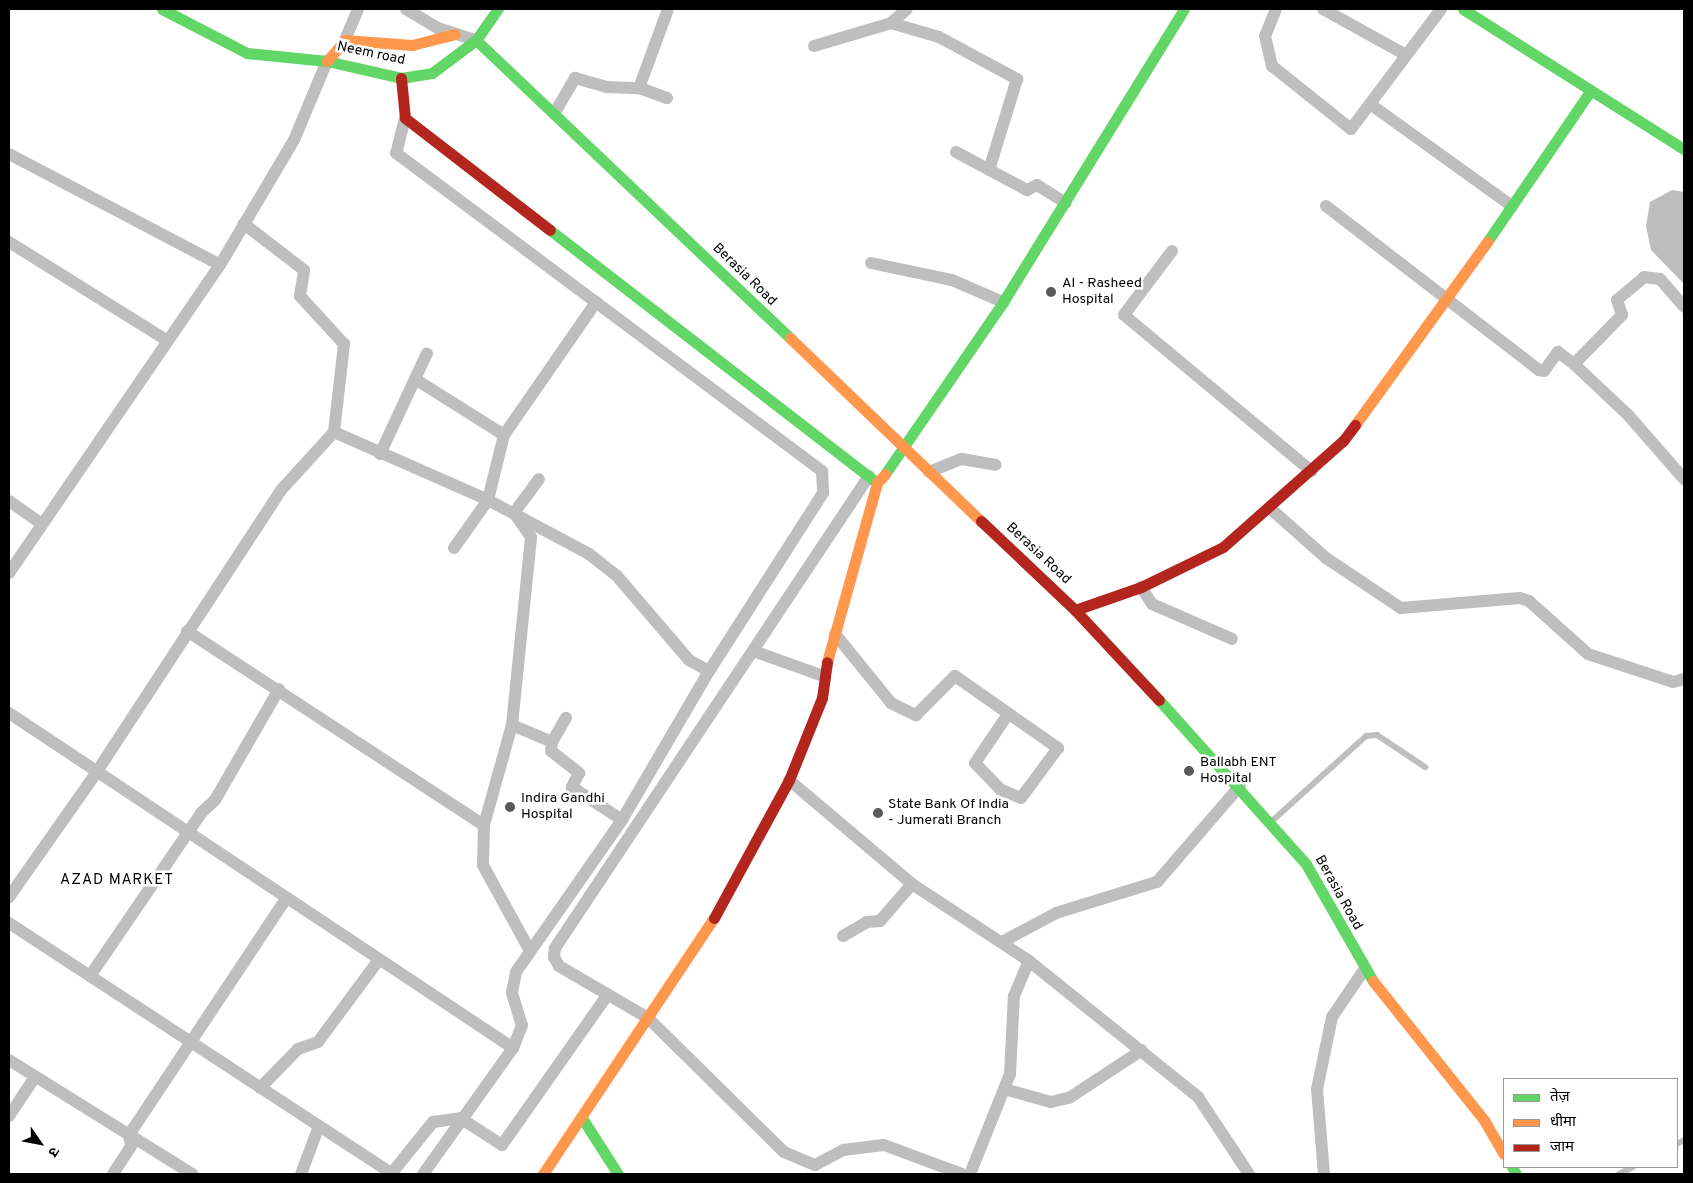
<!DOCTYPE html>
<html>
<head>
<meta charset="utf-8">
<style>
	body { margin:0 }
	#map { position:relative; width:1693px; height:1183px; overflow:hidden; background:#fff; font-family:Overpass,"Noto Sans Devanagari",sans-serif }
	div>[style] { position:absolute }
	.water>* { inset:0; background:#bdbdbd }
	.lane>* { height:6px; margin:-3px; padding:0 3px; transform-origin:3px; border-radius:3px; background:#bebebe }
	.street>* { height:12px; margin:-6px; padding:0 6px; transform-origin:6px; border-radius:6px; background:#bebebe }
	.fast>* { height:11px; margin:-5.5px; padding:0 5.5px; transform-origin:5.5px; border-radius:5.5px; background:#63d668 }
	.slow>* { height:11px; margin:-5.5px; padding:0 5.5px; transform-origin:5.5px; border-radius:5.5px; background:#ff974d }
	.jam>* { height:11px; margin:-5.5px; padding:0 5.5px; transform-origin:5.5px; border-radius:5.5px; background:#b3261e }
	.dots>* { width:14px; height:14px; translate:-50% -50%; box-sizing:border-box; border:2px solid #fff; border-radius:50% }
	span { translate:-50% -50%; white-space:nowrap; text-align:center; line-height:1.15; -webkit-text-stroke:5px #fff; paint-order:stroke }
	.street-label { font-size:14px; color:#000 }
	.poi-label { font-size:14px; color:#000 }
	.left { translate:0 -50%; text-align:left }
	.neighbourhood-label { font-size:15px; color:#000; letter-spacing:1px }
	.frame { position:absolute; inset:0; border:10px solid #000; pointer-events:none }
	.legend { position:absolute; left:1503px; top:1078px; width:175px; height:90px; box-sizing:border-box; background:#fff; border:1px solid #999; margin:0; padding:6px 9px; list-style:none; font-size:15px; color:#000 }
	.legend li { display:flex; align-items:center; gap:10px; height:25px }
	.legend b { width:25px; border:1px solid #999 }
	.north { position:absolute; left:15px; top:1118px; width:50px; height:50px; -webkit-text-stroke:4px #fff; paint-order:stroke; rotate:123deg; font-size:14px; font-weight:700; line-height:20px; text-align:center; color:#000 }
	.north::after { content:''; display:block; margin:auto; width:18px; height:22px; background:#000; clip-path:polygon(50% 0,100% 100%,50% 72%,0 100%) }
</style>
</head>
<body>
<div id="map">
	<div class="water">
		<div style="clip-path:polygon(1672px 190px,1684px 192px,1684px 284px,1651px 250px,1646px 226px,1650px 202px)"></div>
	</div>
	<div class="lane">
		<div style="left:1272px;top:821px;width:127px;rotate:-42.1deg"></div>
		<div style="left:1366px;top:736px;width:11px;rotate:-5deg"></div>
		<div style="left:1377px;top:735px;width:58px;rotate:33.7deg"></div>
		<div style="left:1677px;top:1144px;width:8px;rotate:-30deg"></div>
		<div style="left:1619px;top:1174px;width:16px;rotate:-27deg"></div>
	</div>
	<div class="street">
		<div style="left:406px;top:9px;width:37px;rotate:31deg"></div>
		<div style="left:438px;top:28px;width:40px;rotate:18deg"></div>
		<div style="left:1276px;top:9px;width:29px;rotate:112deg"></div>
		<div style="left:1265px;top:36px;width:31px;rotate:77deg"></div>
		<div style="left:1272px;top:66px;width:101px;rotate:38.6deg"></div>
		<div style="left:1351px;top:129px;width:150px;rotate:-53.1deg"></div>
		<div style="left:1323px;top:9px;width:95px;rotate:29deg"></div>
		<div style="left:891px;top:23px;width:21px;rotate:-41deg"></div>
		<div style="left:345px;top:40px;width:34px;rotate:-67deg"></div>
		<div style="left:814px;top:46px;width:80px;rotate:-16.6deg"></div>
		<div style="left:891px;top:23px;width:50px;rotate:16.3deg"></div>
		<div style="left:939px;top:37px;width:89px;rotate:28.3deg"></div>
		<div style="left:1017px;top:79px;width:95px;rotate:107.1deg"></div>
		<div style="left:667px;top:98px;width:30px;rotate:-160deg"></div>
		<div style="left:639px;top:88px;width:84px;rotate:-69.8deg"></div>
		<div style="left:1370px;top:104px;width:175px;rotate:35.7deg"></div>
		<div style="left:554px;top:114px;width:42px;rotate:-59.7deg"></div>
		<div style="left:575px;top:78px;width:32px;rotate:16deg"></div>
		<div style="left:606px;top:87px;width:33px;rotate:2deg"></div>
		<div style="left:405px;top:118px;width:36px;rotate:104deg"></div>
		<div style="left:396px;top:153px;width:532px;rotate:36.74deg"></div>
		<div style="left:822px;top:471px;width:22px;rotate:87deg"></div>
		<div style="left:823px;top:493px;width:211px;rotate:122.6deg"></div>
		<div style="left:709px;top:671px;width:173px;rotate:120.3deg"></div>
		<div style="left:622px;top:820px;width:185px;rotate:124.9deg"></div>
		<div style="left:516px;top:972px;width:21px;rotate:101deg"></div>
		<div style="left:512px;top:993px;width:34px;rotate:73deg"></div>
		<div style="left:522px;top:1025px;width:25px;rotate:111deg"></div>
		<div style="left:513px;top:1048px;width:155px;rotate:125.5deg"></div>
		<div style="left:956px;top:152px;width:81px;rotate:28.2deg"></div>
		<div style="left:1027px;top:190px;width:11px;rotate:-27deg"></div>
		<div style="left:1037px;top:185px;width:34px;rotate:32deg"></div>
		<div style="left:9px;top:154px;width:238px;rotate:27.7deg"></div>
		<div style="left:1326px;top:206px;width:269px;rotate:37.6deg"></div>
		<div style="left:1539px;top:370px;width:5px;rotate:11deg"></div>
		<div style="left:1544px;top:371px;width:24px;rotate:-54deg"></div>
		<div style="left:1558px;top:352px;width:20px;rotate:37deg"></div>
		<div style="left:1574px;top:364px;width:76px;rotate:43.4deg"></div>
		<div style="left:1629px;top:416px;width:84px;rotate:48.9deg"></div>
		<div style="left:9px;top:242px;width:184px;rotate:31.9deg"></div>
		<div style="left:1172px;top:251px;width:80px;rotate:126.9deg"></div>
		<div style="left:1124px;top:315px;width:244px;rotate:39.8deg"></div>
		<div style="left:871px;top:263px;width:83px;rotate:11.9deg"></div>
		<div style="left:952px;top:280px;width:56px;rotate:23.3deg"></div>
		<div style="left:1574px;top:364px;width:69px;rotate:-45.6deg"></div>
		<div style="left:1622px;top:315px;width:16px;rotate:-108deg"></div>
		<div style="left:1617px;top:300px;width:35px;rotate:-40deg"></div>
		<div style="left:1644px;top:277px;width:16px;rotate:7deg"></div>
		<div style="left:1660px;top:279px;width:37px;rotate:49deg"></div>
		<div style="left:415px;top:379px;width:105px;rotate:32.2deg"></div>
		<div style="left:334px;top:432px;width:168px;rotate:23.8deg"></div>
		<div style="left:488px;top:500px;width:115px;rotate:28.1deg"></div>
		<div style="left:589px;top:554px;width:36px;rotate:38deg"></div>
		<div style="left:617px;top:576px;width:111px;rotate:49.4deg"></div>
		<div style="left:689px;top:660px;width:23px;rotate:29deg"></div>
		<div style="left:380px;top:454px;width:111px;rotate:-65deg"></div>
		<div style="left:929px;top:472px;width:35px;rotate:-22deg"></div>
		<div style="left:962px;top:459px;width:34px;rotate:10deg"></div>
		<div style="left:869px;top:476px;width:567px;rotate:123.63deg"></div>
		<div style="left:555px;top:948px;width:9px;rotate:96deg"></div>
		<div style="left:554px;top:957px;width:10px;rotate:61deg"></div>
		<div style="left:559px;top:966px;width:103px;rotate:30.3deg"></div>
		<div style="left:648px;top:1018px;width:191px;rotate:44.6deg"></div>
		<div style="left:784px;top:1152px;width:34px;rotate:23deg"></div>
		<div style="left:815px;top:1165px;width:32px;rotate:-28deg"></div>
		<div style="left:843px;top:1150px;width:41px;rotate:-7deg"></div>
		<div style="left:884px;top:1145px;width:83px;rotate:20.4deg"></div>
		<div style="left:9px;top:501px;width:40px;rotate:34.9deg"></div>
		<div style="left:1271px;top:509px;width:74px;rotate:41.7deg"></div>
		<div style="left:1326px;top:558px;width:90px;rotate:33.7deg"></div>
		<div style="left:1401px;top:608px;width:119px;rotate:-4.8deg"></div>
		<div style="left:1520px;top:598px;width:9px;rotate:18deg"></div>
		<div style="left:1529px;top:601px;width:79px;rotate:41.9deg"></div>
		<div style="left:1588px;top:654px;width:89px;rotate:18.2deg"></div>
		<div style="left:1673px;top:682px;width:11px;rotate:-15deg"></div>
		<div style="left:454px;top:548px;width:59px;rotate:-54.7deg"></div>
		<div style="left:488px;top:500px;width:67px;rotate:-76.2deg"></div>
		<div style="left:504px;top:435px;width:162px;rotate:-55.3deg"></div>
		<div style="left:9px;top:573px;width:373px;rotate:-55.6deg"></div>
		<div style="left:220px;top:265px;width:145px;rotate:-59.4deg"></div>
		<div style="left:294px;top:140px;width:86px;rotate:-67.3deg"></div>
		<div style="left:1141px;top:587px;width:20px;rotate:57deg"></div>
		<div style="left:1152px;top:604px;width:87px;rotate:23.6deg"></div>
		<div style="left:187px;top:631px;width:355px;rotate:33.2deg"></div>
		<div style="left:835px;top:634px;width:89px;rotate:50.9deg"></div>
		<div style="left:891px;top:703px;width:28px;rotate:26deg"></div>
		<div style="left:916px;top:715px;width:55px;rotate:-45deg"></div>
		<div style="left:955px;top:676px;width:126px;rotate:35deg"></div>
		<div style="left:1058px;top:748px;width:62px;rotate:126.5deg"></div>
		<div style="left:1021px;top:798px;width:22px;rotate:-158deg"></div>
		<div style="left:1001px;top:790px;width:37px;rotate:-134deg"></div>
		<div style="left:975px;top:763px;width:59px;rotate:-56deg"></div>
		<div style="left:756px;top:652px;width:71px;rotate:19.7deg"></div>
		<div style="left:9px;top:713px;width:605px;rotate:33.61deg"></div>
		<div style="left:512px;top:725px;width:43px;rotate:23deg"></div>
		<div style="left:552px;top:742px;width:9px;rotate:96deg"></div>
		<div style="left:551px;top:751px;width:36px;rotate:38deg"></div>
		<div style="left:579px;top:773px;width:16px;rotate:117deg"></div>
		<div style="left:572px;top:787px;width:60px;rotate:33.4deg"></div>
		<div style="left:552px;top:742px;width:28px;rotate:-60deg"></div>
		<div style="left:789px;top:780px;width:161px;rotate:40.2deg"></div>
		<div style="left:912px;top:884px;width:140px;rotate:33.3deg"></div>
		<div style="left:1029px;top:961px;width:217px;rotate:38.8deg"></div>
		<div style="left:1198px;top:1097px;width:92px;rotate:56.5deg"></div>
		<div style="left:9px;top:897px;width:151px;rotate:-54.9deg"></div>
		<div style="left:96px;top:773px;width:339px;rotate:-56.8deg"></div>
		<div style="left:282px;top:489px;width:77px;rotate:-47.6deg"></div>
		<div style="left:334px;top:432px;width:89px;rotate:-83.5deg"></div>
		<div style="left:344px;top:344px;width:65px;rotate:-132.5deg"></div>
		<div style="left:300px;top:296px;width:26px;rotate:-81deg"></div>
		<div style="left:304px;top:270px;width:76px;rotate:-142.5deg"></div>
		<div style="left:9px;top:923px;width:459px;rotate:33.2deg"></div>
		<div style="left:843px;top:936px;width:28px;rotate:-30deg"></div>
		<div style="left:867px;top:922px;width:13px;rotate:-4deg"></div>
		<div style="left:880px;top:921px;width:49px;rotate:-49.1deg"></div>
		<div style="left:1002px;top:942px;width:61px;rotate:-28.2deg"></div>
		<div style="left:1056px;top:913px;width:106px;rotate:-17.1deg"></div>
		<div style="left:1157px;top:882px;width:127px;rotate:-49.2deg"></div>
		<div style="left:530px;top:951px;width:98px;rotate:-118.7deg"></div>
		<div style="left:483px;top:865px;width:40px;rotate:-88.6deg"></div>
		<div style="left:484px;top:825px;width:104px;rotate:-74.4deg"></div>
		<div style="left:512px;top:725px;width:189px;rotate:-84.2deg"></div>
		<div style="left:531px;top:537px;width:29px;rotate:-125deg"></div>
		<div style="left:514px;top:513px;width:42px;rotate:-53.7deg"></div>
		<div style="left:90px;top:976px;width:197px;rotate:-55.7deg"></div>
		<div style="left:201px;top:813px;width:19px;rotate:-43deg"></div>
		<div style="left:215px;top:800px;width:128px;rotate:-60deg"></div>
		<div style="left:9px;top:1060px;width:216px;rotate:31.9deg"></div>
		<div style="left:260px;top:1088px;width:54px;rotate:-45.7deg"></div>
		<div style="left:298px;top:1049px;width:21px;rotate:-19deg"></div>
		<div style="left:318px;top:1042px;width:101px;rotate:-53.5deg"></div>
		<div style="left:1004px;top:1089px;width:49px;rotate:15.5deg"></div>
		<div style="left:1051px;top:1102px;width:18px;rotate:-13deg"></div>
		<div style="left:1069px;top:1098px;width:87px;rotate:-33.3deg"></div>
		<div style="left:9px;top:1116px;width:47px;rotate:-56.3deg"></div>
		<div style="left:113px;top:1174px;width:33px;rotate:-57deg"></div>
		<div style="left:131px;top:1146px;width:11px;rotate:-100deg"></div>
		<div style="left:129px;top:1135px;width:283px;rotate:-56.4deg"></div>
		<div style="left:301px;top:1174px;width:51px;rotate:-69.4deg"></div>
		<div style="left:391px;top:1174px;width:67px;rotate:-51.1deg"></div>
		<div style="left:433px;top:1122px;width:27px;rotate:-8deg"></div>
		<div style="left:460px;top:1118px;width:50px;rotate:32.7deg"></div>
		<div style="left:502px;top:1145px;width:184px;rotate:-54.9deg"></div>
		<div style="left:970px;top:1174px;width:108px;rotate:-68.2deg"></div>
		<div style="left:1010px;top:1074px;width:78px;rotate:-87.1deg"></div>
		<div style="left:1014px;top:996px;width:38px;rotate:-67deg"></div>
		<div style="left:1324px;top:1174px;width:85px;rotate:-94.7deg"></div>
		<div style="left:1317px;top:1089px;width:74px;rotate:-78.2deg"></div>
		<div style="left:1332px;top:1017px;width:57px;rotate:-55.8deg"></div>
	</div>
	<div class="fast">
		<div style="left:162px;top:9px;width:96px;rotate:27.4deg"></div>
		<div style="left:247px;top:53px;width:80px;rotate:5.7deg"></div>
		<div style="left:327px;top:61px;width:76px;rotate:12.9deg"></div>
		<div style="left:401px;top:78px;width:31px;rotate:-9deg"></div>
		<div style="left:432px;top:73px;width:55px;rotate:-36.9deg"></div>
		<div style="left:476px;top:40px;width:38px;rotate:-55deg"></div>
		<div style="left:1463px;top:9px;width:262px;rotate:32.4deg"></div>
		<div style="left:476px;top:40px;width:433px;rotate:43.5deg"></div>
		<div style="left:550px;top:230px;width:413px;rotate:37.7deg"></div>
		<div style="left:1487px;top:242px;width:184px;rotate:-55.6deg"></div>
		<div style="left:885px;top:474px;width:209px;rotate:-55.5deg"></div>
		<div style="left:1003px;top:302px;width:344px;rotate:-58.3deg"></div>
		<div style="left:1159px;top:700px;width:220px;rotate:48.1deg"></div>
		<div style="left:1306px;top:864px;width:135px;rotate:60.2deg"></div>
		<div style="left:582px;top:1118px;width:67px;rotate:57.3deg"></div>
		<div style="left:1512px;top:1167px;width:8px;rotate:60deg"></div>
	</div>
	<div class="slow">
		<div style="left:327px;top:61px;width:28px;rotate:-49deg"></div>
		<div style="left:345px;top:40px;width:67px;rotate:4.3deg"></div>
		<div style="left:412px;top:45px;width:44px;rotate:-14.3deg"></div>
		<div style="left:790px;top:338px;width:265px;rotate:43.8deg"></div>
		<div style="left:1355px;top:425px;width:226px;rotate:-54.2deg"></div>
		<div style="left:827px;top:662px;width:186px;rotate:-74.4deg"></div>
		<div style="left:877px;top:483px;width:12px;rotate:-48deg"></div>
		<div style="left:1373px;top:981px;width:178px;rotate:51.4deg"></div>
		<div style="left:1484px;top:1120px;width:39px;rotate:60deg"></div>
		<div style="left:543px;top:1174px;width:308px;rotate:-56.3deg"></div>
	</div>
	<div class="jam">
		<div style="left:401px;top:78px;width:40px;rotate:84.3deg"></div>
		<div style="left:405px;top:118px;width:183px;rotate:37.7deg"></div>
		<div style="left:981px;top:521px;width:129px;rotate:43.4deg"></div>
		<div style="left:1075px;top:610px;width:123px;rotate:47deg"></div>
		<div style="left:1075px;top:610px;width:70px;rotate:-19.2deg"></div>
		<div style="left:1141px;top:587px;width:91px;rotate:-26deg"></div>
		<div style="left:1223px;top:547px;width:160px;rotate:-41.5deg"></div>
		<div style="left:1343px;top:441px;width:20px;rotate:-53deg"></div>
		<div style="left:714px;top:918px;width:157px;rotate:-61.5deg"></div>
		<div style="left:789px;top:780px;width:88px;rotate:-68.1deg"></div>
		<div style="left:822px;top:698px;width:36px;rotate:-82deg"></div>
	</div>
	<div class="dots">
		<div style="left:1051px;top:292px;background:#595959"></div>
		<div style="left:1189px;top:771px;background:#595959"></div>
		<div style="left:510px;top:807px;background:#595959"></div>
		<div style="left:878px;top:813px;background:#595959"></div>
	</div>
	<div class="street-label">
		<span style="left:371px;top:54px;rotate:12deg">Neem road</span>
		<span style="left:744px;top:275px;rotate:44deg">Berasia Road</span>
		<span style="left:1038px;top:554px;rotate:43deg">Berasia Road</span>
		<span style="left:1338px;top:893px;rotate:61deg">Berasia Road</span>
	</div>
	<div class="poi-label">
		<span class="left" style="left:1062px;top:292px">Al - Rasheed<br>Hospital</span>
		<span class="left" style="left:1200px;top:771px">Ballabh ENT<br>Hospital</span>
		<span class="left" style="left:521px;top:807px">Indira Gandhi<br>Hospital</span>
		<span class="left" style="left:888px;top:813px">State Bank Of India<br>- Jumerati Branch</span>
	</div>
	<div class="neighbourhood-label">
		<span style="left:117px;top:881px">AZAD MARKET</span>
	</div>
	<div class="frame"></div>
	<ul class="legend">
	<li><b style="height:6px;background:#63d668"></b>तेज़</li>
	<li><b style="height:6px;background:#ff974d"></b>धीमा</li>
	<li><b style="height:6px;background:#b3261e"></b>जाम</li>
	</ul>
	<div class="north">उ</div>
</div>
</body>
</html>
